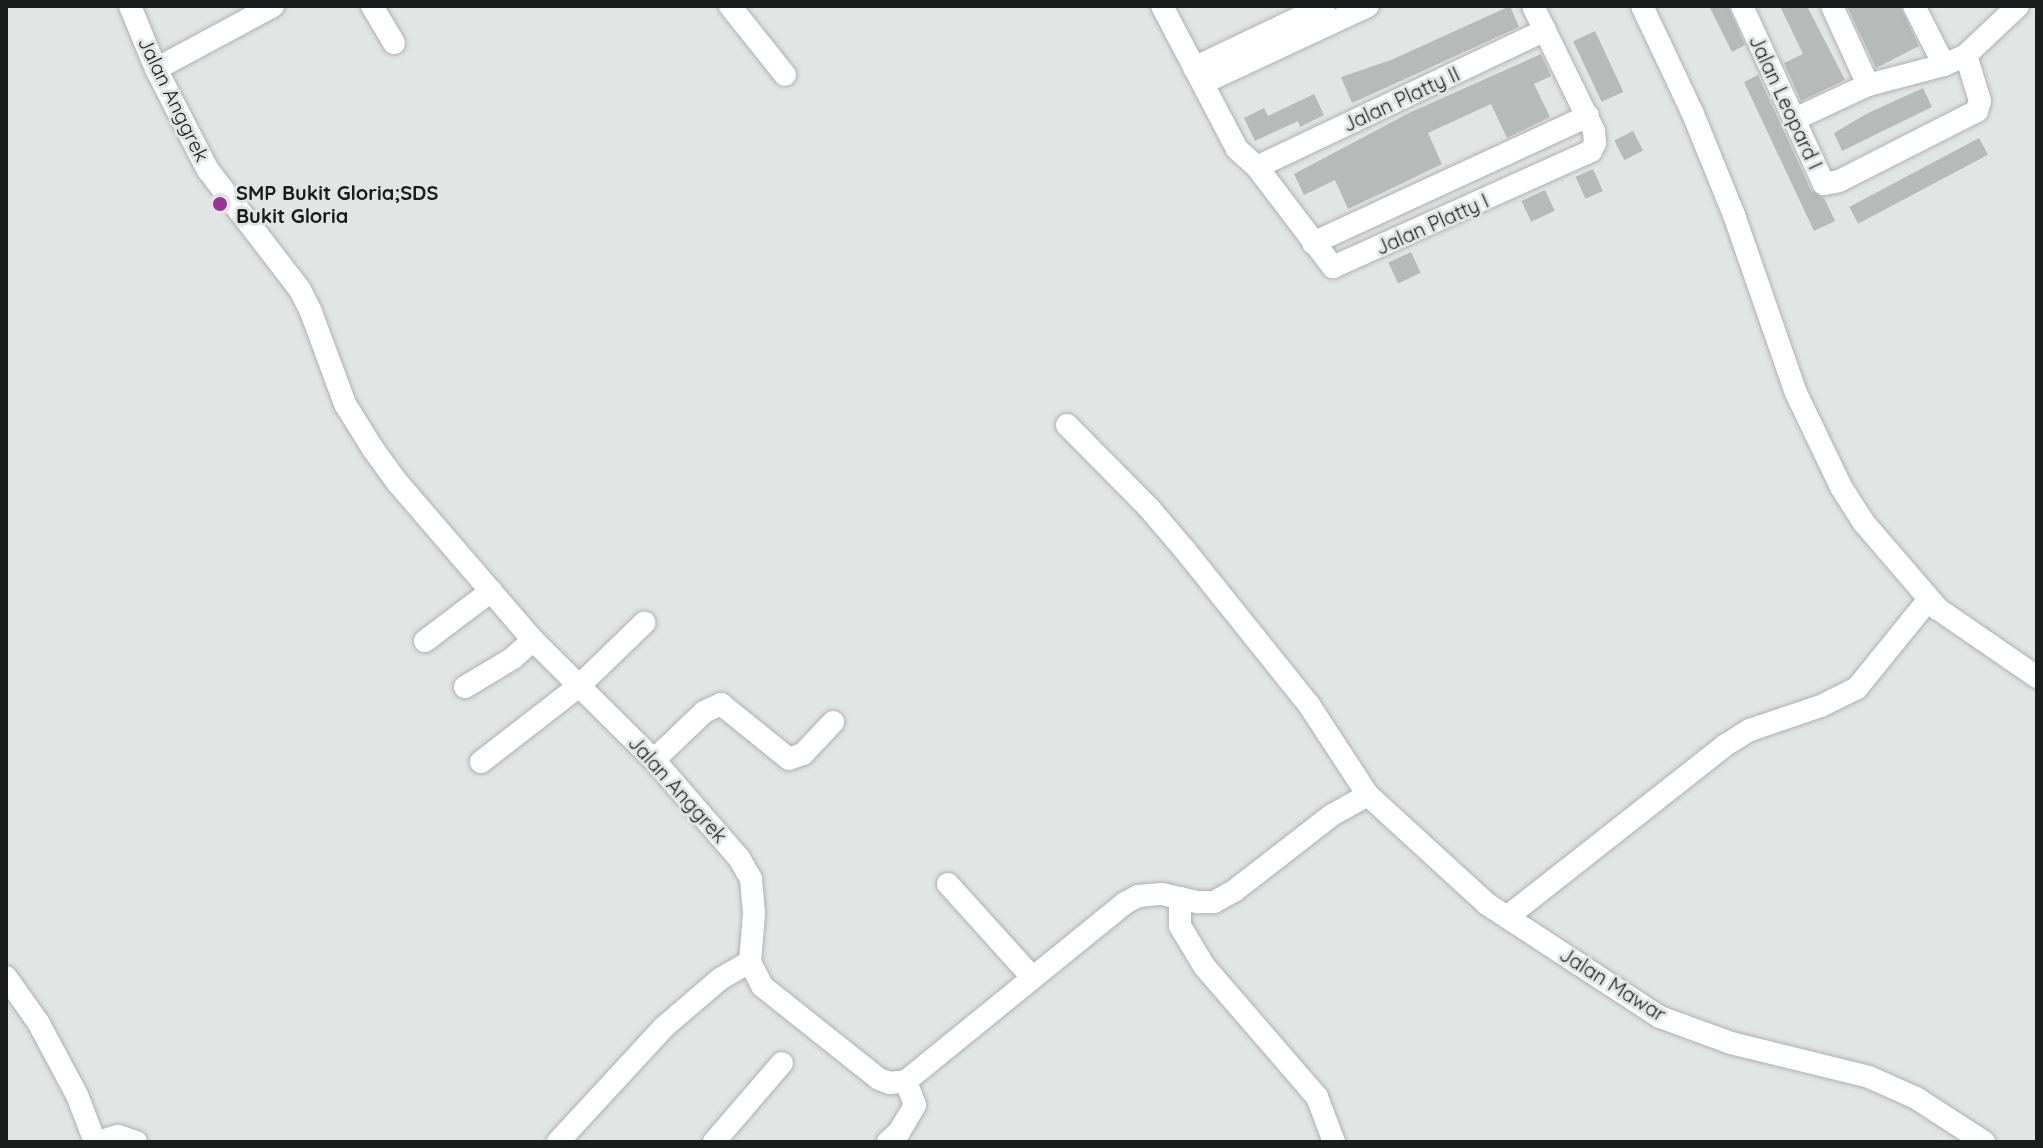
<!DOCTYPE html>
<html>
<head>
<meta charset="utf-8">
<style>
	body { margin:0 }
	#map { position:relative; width:2043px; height:1148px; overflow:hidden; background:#e1e5e4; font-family:Quicksand,sans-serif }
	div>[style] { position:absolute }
	.building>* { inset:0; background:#b6bbba; transform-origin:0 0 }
	.roads { filter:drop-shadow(0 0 2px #aeb2b1) drop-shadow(0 0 2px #aeb2b1) }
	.street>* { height:22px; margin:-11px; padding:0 11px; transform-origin:11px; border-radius:11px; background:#fff }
	.dots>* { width:22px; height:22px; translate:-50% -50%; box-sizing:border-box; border:4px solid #e1e5e4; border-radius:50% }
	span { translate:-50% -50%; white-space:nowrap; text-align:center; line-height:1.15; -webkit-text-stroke:6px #e1e5e4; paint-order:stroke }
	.street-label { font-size:20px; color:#1b1c1c }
	.poi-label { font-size:20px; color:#1b1c1c; font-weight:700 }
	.left { translate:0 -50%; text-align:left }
	.frame { position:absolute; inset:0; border:8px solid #1b1c1c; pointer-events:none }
</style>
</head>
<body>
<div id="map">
	<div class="building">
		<div style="clip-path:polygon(1510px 6px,1519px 27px,1352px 103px,1341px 77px,1391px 60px)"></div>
		<div style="clip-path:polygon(1709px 6px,1728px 6px,1745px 45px,1732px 52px)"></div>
		<div style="clip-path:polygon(1780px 6px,1807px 6px,1845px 80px,1801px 101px,1784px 63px,1803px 54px)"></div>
		<div style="clip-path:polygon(1847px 6px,1900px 6px,1919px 46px,1876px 68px)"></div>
		<div style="left:1595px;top:31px;width:67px;height:24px;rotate:65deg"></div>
		<div style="clip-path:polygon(1541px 54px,1551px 76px,1534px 84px,1550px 117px,1507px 138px,1491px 104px,1428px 133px,1442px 164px,1405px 182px,1348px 209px,1335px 180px,1304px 195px,1294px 174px,1409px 113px)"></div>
		<div style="clip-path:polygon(1758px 75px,1811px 190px,1824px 198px,1835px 221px,1814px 231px,1744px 82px)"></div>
		<div style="clip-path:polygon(1923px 88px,1932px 107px,1842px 151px,1834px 133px,1866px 114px)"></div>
		<div style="clip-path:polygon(1314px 94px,1324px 115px,1300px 127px,1298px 121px,1255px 141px,1244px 118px,1264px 108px,1268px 116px)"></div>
		<div style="left:1633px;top:131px;width:22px;height:21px;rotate:63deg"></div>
		<div style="left:1979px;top:138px;width:19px;height:147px;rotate:62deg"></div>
		<div style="left:1593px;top:169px;width:24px;height:19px;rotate:66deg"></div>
		<div style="left:1545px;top:190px;width:23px;height:26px;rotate:65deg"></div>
		<div style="left:1411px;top:252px;width:23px;height:25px;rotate:65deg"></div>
	</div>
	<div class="roads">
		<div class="street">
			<div style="left:130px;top:6px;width:68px;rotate:67.6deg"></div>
			<div style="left:156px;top:69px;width:114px;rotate:62.8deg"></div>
			<div style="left:208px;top:170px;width:151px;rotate:52.5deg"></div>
			<div style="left:300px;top:290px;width:25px;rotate:63deg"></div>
			<div style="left:311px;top:312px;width:98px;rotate:69.7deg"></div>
			<div style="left:345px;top:404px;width:53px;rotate:58.1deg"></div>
			<div style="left:373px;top:449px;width:41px;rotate:54deg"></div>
			<div style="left:397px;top:482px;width:208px;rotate:49.3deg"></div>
			<div style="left:533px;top:640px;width:170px;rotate:44.8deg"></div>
			<div style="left:654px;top:760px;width:130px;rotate:49.1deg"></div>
			<div style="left:739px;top:858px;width:24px;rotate:60deg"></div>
			<div style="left:751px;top:879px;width:35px;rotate:85deg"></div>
			<div style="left:754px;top:914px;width:48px;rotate:94.8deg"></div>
			<div style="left:750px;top:962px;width:27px;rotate:63deg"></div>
			<div style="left:762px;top:986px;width:149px;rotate:38.5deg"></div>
			<div style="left:879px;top:1079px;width:12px;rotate:20deg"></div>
			<div style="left:890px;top:1083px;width:16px;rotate:-7deg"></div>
			<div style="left:906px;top:1081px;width:282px;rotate:-39.1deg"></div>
			<div style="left:1125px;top:903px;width:15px;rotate:-28deg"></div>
			<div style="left:1138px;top:896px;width:24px;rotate:-5deg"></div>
			<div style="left:1162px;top:894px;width:37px;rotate:13deg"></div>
			<div style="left:1198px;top:902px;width:16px"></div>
			<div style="left:1214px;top:902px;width:23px;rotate:-29deg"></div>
			<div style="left:1234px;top:891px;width:124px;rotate:-37.8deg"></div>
			<div style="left:1332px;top:815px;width:41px;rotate:-29.1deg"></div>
			<div style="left:372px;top:6px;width:43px;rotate:59.3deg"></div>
			<div style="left:730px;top:6px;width:88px;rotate:51.4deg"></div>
			<div style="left:1162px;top:6px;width:161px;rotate:62.3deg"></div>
			<div style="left:1237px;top:149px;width:27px;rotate:42deg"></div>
			<div style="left:1257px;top:167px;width:126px;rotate:52.8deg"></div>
			<div style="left:1333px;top:267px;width:283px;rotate:-24.2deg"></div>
			<div style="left:1591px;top:151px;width:9px;rotate:-63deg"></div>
			<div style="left:1595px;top:143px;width:12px;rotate:-95deg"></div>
			<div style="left:1594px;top:131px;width:139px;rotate:-116deg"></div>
			<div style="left:1642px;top:6px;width:119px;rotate:64.7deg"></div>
			<div style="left:1693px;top:114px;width:109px;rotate:67.9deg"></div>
			<div style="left:1734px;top:215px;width:188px;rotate:70.8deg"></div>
			<div style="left:1796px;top:393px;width:104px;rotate:64.4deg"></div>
			<div style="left:1841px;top:487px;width:43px;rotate:57.4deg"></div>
			<div style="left:1864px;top:523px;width:113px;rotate:49.3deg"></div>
			<div style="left:1938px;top:609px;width:120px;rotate:34.5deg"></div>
			<div style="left:1742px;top:6px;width:196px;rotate:65.3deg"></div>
			<div style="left:1824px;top:184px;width:15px;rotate:-11deg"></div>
			<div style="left:1839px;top:181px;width:155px;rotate:-26.9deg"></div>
			<div style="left:1977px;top:111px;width:10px;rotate:-73deg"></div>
			<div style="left:1980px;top:101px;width:48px;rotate:-106.9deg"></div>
			<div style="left:1832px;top:6px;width:87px;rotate:65.5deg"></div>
			<div style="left:1914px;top:6px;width:66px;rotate:63deg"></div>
			<div style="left:1194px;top:68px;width:144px;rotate:-25.5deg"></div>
			<div style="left:156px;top:69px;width:133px;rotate:-28.3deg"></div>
			<div style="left:1203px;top:83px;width:182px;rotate:-25deg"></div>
			<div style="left:1795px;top:119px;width:81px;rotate:-25deg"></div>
			<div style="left:1868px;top:85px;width:79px;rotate:-14.7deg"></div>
			<div style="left:1944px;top:65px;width:24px;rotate:-24deg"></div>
			<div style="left:1966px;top:55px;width:71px;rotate:-43.3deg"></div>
			<div style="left:1257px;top:167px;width:319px;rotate:-25.4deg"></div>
			<div style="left:1313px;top:243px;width:303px;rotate:-24.8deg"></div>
			<div style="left:1067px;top:425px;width:117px;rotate:45.3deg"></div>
			<div style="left:1149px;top:508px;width:54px;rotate:49.5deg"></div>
			<div style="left:1184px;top:549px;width:200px;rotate:51.3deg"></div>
			<div style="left:1309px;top:705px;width:108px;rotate:56.8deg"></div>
			<div style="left:1368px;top:795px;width:161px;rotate:42.5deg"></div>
			<div style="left:1487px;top:904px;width:207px;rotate:33.2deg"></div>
			<div style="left:1660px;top:1017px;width:76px;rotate:20.1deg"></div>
			<div style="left:1731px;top:1043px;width:142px;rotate:13.8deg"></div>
			<div style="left:1869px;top:1077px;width:51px;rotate:24.1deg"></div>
			<div style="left:1916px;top:1098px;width:81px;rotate:32.9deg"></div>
			<div style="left:425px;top:641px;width:83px;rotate:-37.1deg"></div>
			<div style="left:465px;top:687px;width:56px;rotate:-31.1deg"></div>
			<div style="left:513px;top:658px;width:27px;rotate:-42deg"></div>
			<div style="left:654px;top:760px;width:69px;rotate:-43.8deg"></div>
			<div style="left:704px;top:712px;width:19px;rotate:-25deg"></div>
			<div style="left:721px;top:704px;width:87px;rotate:39deg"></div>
			<div style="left:789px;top:759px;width:15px;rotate:-20deg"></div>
			<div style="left:803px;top:754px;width:44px;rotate:-46.8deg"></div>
			<div style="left:481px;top:762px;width:124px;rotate:-37.8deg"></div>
			<div style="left:579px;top:686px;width:91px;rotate:-44.1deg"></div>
			<div style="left:948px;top:884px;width:124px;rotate:47.9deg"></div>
			<div style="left:1180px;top:898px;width:28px;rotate:90deg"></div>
			<div style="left:1180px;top:926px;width:47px;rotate:59deg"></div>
			<div style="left:1204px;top:966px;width:173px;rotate:49.2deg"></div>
			<div style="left:1317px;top:1097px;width:48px;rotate:69.3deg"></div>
			<div style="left:1507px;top:917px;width:276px;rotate:-38.2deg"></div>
			<div style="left:1724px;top:746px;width:31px;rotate:-32deg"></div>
			<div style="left:1750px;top:730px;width:75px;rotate:-18.7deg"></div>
			<div style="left:1821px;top:706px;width:40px;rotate:-26.6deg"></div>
			<div style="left:1857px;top:688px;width:114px;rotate:-51deg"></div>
			<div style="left:6px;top:977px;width:55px;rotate:54.6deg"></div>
			<div style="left:38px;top:1022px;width:83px;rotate:61.9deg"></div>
			<div style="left:77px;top:1095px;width:50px;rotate:69deg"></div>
			<div style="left:98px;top:1142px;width:21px;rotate:-17deg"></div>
			<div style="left:118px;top:1136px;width:19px;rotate:18deg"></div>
			<div style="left:558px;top:1142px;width:156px;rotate:-47.3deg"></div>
			<div style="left:664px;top:1027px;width:74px;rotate:-40.6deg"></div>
			<div style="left:720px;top:979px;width:34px;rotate:-30deg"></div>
			<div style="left:714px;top:1142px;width:104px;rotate:-49.3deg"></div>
			<div style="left:888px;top:1142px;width:15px;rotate:-42deg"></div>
			<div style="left:899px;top:1132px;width:31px;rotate:-59deg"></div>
			<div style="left:915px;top:1105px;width:26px;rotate:-111deg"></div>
		</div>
	</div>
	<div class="dots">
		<div style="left:220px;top:204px;background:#983398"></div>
	</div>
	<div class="street-label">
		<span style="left:174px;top:99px;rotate:64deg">Jalan Anggrek</span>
		<span style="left:1401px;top:99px;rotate:-25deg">Jalan Platty II</span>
		<span style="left:1786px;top:102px;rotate:65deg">Jalan Leopard I</span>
		<span style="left:1432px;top:224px;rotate:-24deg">Jalan Platty I</span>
		<span style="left:678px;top:789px;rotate:48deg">Jalan Anggrek</span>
		<span style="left:1613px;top:984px;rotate:32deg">Jalan Mawar</span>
	</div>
	<div class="poi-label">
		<span class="left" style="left:236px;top:204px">SMP Bukit Gloria;SDS<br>Bukit Gloria</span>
	</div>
	<div class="frame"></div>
</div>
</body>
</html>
